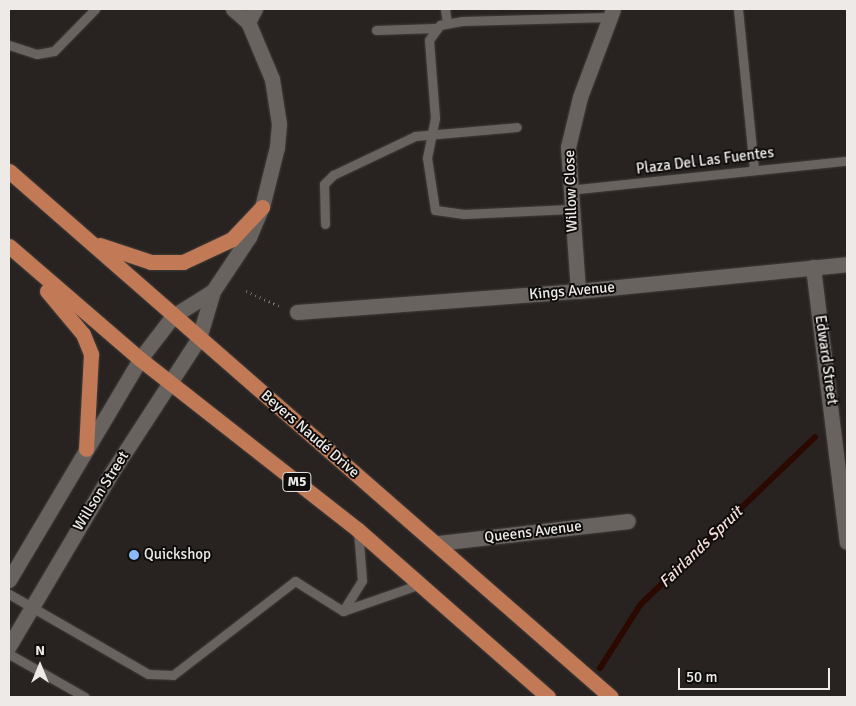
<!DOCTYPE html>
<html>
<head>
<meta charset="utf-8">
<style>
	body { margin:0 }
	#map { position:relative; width:856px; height:706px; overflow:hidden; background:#282321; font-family:Signika,sans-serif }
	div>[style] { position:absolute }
	.stream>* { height:6px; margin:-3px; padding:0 3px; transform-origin:3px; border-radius:3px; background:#2b0900 }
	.path>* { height:3px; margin-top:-1.5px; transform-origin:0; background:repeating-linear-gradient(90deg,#75706e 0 1px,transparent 0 5px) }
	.roads { filter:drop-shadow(0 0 1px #413e3b) drop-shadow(0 0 1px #413e3b) }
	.lane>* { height:9px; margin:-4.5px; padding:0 4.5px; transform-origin:4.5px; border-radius:4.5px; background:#696360 }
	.street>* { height:15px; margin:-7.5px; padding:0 7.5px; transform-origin:7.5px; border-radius:7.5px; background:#696360 }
	.secondary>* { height:15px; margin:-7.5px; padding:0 7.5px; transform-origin:7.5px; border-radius:7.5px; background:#696360 }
	.primary>* { height:15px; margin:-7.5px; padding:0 7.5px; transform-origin:7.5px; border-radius:7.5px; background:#c17a55 }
	.dots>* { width:14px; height:14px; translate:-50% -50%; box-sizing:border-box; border:2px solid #0f0d0c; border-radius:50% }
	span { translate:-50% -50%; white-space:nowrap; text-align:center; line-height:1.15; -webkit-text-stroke:4px #0f0d0c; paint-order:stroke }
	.shield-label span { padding:1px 4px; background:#0f0d0c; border:1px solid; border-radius:4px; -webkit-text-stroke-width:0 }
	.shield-label { font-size:14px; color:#edeae8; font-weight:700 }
	.street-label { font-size:15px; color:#edeae8 }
	.poi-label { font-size:15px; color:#edeae8 }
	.left { translate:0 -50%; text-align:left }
	.water-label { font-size:16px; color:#f5dfd6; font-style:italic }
	.frame { position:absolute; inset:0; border:10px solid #edeae8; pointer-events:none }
	.north { position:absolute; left:15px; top:641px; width:50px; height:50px; -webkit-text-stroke:4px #0f0d0c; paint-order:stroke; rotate:0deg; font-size:14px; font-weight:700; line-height:20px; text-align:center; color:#edeae8 }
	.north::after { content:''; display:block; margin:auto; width:18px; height:22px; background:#edeae8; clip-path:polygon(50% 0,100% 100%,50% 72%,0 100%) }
	.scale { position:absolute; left:678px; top:668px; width:152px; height:22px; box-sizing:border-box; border:2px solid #edeae8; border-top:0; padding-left:6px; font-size:15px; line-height:18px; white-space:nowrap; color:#edeae8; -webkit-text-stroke:4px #0f0d0c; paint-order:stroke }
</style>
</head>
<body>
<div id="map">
	<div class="stream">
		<div style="left:600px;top:668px;width:76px;rotate:-57.4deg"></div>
		<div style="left:641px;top:604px;width:241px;rotate:-43.8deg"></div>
	</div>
	<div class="path">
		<div style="left:246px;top:291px;width:39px;rotate:24deg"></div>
	</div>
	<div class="roads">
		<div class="lane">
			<div style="left:445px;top:9px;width:14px;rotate:82deg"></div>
			<div style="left:738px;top:9px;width:160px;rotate:84.3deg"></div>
			<div style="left:376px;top:30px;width:59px;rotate:-1.9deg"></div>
			<div style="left:9px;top:45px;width:29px;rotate:18deg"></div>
			<div style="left:37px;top:54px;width:17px;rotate:-10deg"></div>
			<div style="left:54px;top:51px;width:59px;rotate:-45.7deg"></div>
			<div style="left:568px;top:190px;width:279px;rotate:-6deg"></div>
			<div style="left:570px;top:209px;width:106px;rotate:177.3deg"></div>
			<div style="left:464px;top:214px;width:29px;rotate:-172deg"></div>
			<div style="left:435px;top:210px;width:53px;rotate:-98.7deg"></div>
			<div style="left:427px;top:158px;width:41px;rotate:-78.7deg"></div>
			<div style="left:435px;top:118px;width:78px;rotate:-94.4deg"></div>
			<div style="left:429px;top:40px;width:19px;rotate:-54deg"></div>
			<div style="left:440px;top:25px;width:22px;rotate:-10deg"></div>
			<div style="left:462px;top:21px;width:147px;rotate:-1.6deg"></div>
			<div style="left:325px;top:224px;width:40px;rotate:-91.4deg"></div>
			<div style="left:324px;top:184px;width:13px;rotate:-45deg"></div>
			<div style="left:333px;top:175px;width:91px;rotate:-25.4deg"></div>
			<div style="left:415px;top:136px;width:102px;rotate:-5deg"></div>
			<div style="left:9px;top:594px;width:160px;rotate:29.9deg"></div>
			<div style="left:148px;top:674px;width:25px;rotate:2deg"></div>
			<div style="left:173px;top:675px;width:154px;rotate:-37.6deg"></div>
			<div style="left:295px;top:581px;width:57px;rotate:32deg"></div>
			<div style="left:343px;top:611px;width:82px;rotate:-19.3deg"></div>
			<div style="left:343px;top:611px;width:36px;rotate:-58deg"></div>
			<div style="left:362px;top:580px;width:50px;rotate:-94.6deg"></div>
			<div style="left:9px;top:654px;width:87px;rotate:29.5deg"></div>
		</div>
		<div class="street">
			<div style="left:248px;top:22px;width:15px;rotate:-62deg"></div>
			<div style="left:813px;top:267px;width:277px;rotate:83deg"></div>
			<div style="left:578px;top:291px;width:144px;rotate:-94deg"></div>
			<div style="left:568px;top:147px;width:51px;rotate:-76.5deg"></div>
			<div style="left:580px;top:97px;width:94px;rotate:-69.4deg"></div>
			<div style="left:297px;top:312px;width:282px;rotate:-4.3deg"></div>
			<div style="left:578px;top:291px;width:270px;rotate:-5.7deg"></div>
			<div style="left:173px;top:316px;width:47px;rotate:-32deg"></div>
			<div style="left:199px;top:338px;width:49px;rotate:-73.4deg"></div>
			<div style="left:213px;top:291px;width:65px;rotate:-56.3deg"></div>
			<div style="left:249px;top:237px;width:33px;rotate:-67deg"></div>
			<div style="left:262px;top:207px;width:62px;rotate:-76deg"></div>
			<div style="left:277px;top:147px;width:23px;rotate:-85deg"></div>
			<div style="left:279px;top:124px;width:46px;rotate:-98.8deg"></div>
			<div style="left:272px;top:79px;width:62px;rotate:-112.8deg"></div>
			<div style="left:248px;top:22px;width:20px;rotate:-139deg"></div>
			<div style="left:438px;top:543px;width:191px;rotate:-6.6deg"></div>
		</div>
		<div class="secondary">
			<div style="left:9px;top:580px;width:257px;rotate:-59.3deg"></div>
			<div style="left:140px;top:359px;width:54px;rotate:-52.5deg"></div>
			<div style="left:9px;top:646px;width:199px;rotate:-59.4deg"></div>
			<div style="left:110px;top:475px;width:163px;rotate:-57deg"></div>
		</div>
		<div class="primary">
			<div style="left:9px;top:171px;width:799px;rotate:41.15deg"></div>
			<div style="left:100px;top:245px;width:54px;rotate:18.4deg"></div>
			<div style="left:151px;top:262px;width:32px"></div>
			<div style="left:183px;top:262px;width:54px;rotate:-25.1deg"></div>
			<div style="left:232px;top:239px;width:44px;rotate:-46.8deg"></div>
			<div style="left:9px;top:246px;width:173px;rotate:40.8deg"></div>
			<div style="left:140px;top:359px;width:277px;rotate:38.1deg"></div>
			<div style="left:358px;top:530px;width:253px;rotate:41.3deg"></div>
			<div style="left:47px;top:291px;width:56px;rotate:50.1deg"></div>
			<div style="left:83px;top:334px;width:22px;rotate:68deg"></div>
			<div style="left:91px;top:354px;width:95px;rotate:93deg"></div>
		</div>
	</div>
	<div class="dots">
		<div style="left:134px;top:555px;background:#8abafc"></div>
	</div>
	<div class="shield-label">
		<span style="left:297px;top:482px">M5</span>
	</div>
	<div class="street-label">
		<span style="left:705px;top:161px;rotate:-7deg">Plaza Del Las Fuentes</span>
		<span style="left:571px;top:191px;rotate:-92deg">Willow Close</span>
		<span style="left:572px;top:291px;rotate:-5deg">Kings Avenue</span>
		<span style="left:826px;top:360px;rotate:82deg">Edward Street</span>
		<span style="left:310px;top:434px;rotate:41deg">Beyers Naudé Drive</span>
		<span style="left:101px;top:491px;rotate:-58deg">Willson Street</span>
		<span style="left:533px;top:532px;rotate:-7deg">Queens Avenue</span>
	</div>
	<div class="poi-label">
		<span class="left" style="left:144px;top:555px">Quickshop</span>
	</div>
	<div class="water-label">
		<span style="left:701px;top:547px;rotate:-44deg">Fairlands Spruit</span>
	</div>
	<div class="frame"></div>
	<div class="north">N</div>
	<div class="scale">50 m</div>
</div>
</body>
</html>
